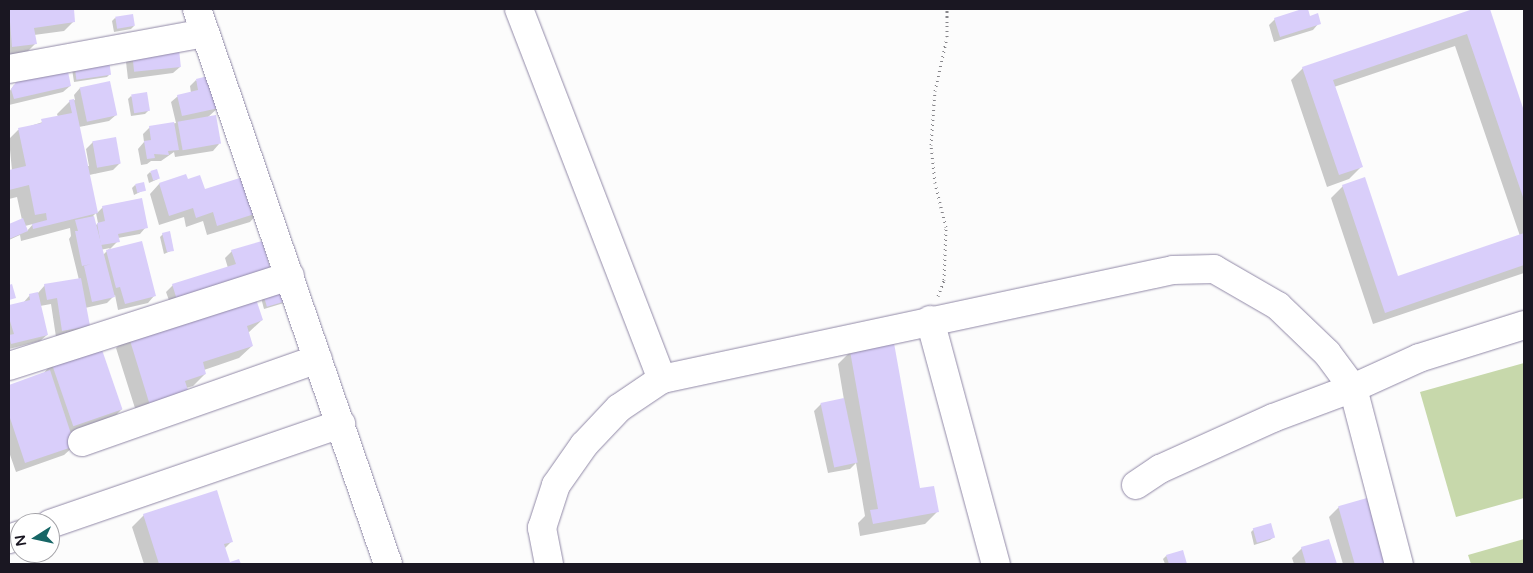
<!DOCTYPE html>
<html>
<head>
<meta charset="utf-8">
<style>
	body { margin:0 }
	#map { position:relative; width:1533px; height:573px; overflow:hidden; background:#fcfcfc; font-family:"Varela Round",sans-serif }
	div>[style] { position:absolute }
	.green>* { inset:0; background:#c7d8ab }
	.shadow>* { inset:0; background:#0003 }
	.building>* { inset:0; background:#d9cefa; transform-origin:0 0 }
	.path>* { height:3px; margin-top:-1.5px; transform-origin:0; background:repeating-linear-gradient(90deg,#87868b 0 1px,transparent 0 5px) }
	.roads { filter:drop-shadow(0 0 1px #9189a7) drop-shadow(0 0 1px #9189a7) }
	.minor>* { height:28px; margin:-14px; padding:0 14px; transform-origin:14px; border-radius:14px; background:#fff }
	span { translate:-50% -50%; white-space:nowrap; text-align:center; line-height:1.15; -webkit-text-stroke:4.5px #fff; paint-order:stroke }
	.frame { position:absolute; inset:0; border:10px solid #1a1722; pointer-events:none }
	.north { position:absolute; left:10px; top:513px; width:50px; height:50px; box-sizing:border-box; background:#fff; border:1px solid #a3a2a7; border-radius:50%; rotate:260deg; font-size:14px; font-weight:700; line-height:20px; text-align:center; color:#1a1722 }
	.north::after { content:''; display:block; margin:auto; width:18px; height:22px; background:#176666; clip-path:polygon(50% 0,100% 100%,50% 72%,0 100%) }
</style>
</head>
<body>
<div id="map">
	<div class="green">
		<div style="clip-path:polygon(1524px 363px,1524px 498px,1456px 517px,1420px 392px)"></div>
		<div style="clip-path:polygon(1524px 539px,1524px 564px,1471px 564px,1468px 555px)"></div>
	</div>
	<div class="shadow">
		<div style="clip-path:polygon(9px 9px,72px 9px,74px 21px,64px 31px,34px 35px,35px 44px,26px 53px,9px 56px)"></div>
		<div style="clip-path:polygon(1306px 9px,1309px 17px,1319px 23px,1313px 30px,1274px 42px,1269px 25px,1275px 19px)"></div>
		<div style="clip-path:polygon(1477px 9px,1488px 9px,1524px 115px,1524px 273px,1373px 324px,1331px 198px,1343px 186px,1398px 278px,1520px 236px,1455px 46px,1334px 87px,1361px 167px,1349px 179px,1327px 187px,1291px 80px,1303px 68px)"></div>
		<div style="clip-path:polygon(115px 18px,134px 26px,131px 29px,114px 32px,112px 21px)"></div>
		<div style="clip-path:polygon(133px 56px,180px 67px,173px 73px,128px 79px,126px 62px)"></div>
		<div style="clip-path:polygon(72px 69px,110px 74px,107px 77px,74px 82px)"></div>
		<div style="clip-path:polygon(196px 80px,218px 108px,208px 117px,219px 144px,213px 151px,175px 157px,174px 152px,161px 161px,151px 161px,147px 164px,141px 165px,138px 149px,144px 142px,143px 134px,150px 127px,176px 123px,171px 102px,178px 96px,191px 93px,190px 86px)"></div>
		<div style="clip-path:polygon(14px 85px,70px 86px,63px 92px,9px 105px,9px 92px)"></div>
		<div style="clip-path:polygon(evenodd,80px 88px,116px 115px,109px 121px,79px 127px,87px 166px,89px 166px,86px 149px,93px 142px,120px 163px,113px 170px,89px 175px,97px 213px,103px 207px,146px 227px,140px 234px,118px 238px,118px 241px,109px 250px,154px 296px,148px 303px,118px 310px,115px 295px,107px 303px,85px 308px,88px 325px,82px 332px,56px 337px,51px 304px,40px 306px,47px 335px,40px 341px,9px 349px,9px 307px,23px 303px,30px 295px,38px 293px,45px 285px,79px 280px,69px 239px,71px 236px,70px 228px,21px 241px,20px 235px,9px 240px,9px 225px,22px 220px,17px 197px,9px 199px,9px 171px,12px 171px,9px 139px,18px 130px,58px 117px,57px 114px,70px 101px,75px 100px,74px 95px,80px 88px,96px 213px,98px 223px,95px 226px,93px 216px,96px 213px,80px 88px,33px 224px,27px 231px,25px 226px,33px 224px,80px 88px,110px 248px,102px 256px,100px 250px,110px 248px)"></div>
		<div style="clip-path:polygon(131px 96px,148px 111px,145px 114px,131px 116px,128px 99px)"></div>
		<div style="clip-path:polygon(150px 172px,158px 179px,149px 183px,147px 175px)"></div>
		<div style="clip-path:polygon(186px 176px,187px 180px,204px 191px,249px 189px,244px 194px,246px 202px,259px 212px,250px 222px,207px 235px,203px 221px,186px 227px,184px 217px,159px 225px,150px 194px,159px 184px)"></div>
		<div style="clip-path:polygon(135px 185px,144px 190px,134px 195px,132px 188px)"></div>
		<div style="clip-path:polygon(163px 234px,173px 250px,164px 254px,160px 237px)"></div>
		<div style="clip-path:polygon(232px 251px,270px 271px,171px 306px,166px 292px,173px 285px,228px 268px,225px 258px)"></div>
		<div style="clip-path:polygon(283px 285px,284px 303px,264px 309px,260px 294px)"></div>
		<div style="clip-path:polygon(262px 320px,248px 333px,252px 346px,239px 358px,204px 370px,205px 374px,193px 386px,186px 388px,140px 424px,116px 348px,129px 335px)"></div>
		<div style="clip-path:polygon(850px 352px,919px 490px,937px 512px,925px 524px,860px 536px,858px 523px,865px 516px,856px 463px,850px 469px,828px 473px,814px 411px,821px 404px,844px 400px,838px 364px)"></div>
		<div style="clip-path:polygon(52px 363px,122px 409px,112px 419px,70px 433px,74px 446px,64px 455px,16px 472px,9px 452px,9px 386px,43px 374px)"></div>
		<div style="clip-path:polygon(1366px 499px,1385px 564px,1343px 564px,1329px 517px,1339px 507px)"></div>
		<div style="clip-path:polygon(144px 515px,232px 541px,224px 549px,229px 564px,238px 561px,240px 564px,144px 564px,132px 527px)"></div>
		<div style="clip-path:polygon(1254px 529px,1274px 537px,1270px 540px,1254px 545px,1251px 532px)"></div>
		<div style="clip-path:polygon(1328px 540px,1335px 564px,1294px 564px,1292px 558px,1302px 548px)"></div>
		<div style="clip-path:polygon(1166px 556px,1185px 564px,1165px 564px,1163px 559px)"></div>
	</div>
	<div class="building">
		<div style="clip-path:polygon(9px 9px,74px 9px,75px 22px,34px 28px,37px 44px,12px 47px)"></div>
		<div style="clip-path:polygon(1302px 9px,1308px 9px,1310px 16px,1318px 13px,1321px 24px,1280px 37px,1274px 18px)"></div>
		<div style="clip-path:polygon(1473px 9px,1490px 9px,1524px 111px,1524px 200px,1467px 34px,1333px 80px,1363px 167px,1339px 175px,1302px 67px)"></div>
		<div style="left:133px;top:14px;width:12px;height:18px;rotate:81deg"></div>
		<div style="left:179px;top:49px;width:18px;height:47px;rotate:84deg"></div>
		<div style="left:109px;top:60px;width:15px;height:35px;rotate:82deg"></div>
		<div style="clip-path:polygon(67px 67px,71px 86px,14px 99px,11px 89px,20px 77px)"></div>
		<div style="clip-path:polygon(212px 75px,219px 108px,182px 116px,177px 95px,198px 90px,196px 79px)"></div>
		<div style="left:110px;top:81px;width:35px;height:31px;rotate:78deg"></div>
		<div style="left:147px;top:92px;width:19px;height:16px;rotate:81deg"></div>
		<div style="clip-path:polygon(74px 99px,98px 213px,33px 229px,32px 224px,47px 220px,46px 213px,35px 215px,29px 185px,9px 190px,9px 170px,26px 166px,18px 128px,42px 123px,41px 119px,72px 113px,69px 100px)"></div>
		<div style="left:216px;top:115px;width:29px;height:39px;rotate:80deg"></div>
		<div style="clip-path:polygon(174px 122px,179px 150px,168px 151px,169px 155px,154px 154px,155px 158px,147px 159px,144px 141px,151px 140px,149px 126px)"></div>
		<div style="left:116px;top:137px;width:27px;height:24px;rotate:80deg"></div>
		<div style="left:157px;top:169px;width:10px;height:7px;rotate:73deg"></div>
		<div style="clip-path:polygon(186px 174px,188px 179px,200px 175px,205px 189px,246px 176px,251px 190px,245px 191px,247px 200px,256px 197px,261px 212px,217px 226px,213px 212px,196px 218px,193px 208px,169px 216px,159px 183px)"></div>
		<div style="clip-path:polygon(1365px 177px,1398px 276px,1524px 233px,1524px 265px,1385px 313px,1342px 185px)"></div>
		<div style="left:144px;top:182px;width:9px;height:9px;rotate:77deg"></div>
		<div style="clip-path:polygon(142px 198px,148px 228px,118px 234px,120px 242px,101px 245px,97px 223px,105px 221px,102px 206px)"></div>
		<div style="clip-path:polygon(94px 216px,115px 297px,92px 302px,84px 266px,91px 264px,82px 266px,75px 231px,78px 231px,75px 220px)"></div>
		<div style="clip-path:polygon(23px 218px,28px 231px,9px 239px,9px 224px)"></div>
		<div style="clip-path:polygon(170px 231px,174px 251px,167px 252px,162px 233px)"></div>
		<div style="clip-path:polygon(142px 241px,156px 296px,125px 304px,120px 287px,116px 288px,106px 250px)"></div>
		<div style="clip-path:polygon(262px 241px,271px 271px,177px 300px,172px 284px,236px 264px,231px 250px)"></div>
		<div style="clip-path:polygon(81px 278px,90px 326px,62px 331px,57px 298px,47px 300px,44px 284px)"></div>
		<div style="left:284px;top:283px;width:18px;height:23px;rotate:74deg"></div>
		<div style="clip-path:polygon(12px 284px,16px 298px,9px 300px,9px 285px)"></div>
		<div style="clip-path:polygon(38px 292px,48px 335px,11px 344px,9px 335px,14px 334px,9px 318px,9px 305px,30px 300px,29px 294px)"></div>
		<div style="clip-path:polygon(256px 299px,263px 320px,247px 326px,253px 346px,203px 362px,206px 374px,185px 381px,191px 400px,152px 412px,128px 334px)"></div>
		<div style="clip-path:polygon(894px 343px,920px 488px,934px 486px,939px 512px,873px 524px,870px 510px,878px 509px,850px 351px)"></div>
		<div style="left:100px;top:344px;width:69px;height:52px;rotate:71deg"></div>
		<div style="clip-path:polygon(50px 370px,75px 446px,25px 463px,9px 415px,9px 385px)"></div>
		<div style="left:844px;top:398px;width:66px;height:24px;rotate:78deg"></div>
		<div style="clip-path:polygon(217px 490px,233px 542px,224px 544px,230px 562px,239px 559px,241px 564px,159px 564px,143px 514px)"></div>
		<div style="left:1367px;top:498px;width:69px;height:30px;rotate:74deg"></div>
		<div style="left:1271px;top:523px;width:15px;height:19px;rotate:74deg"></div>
		<div style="clip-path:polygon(1329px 539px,1337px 564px,1306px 564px,1301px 547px)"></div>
		<div style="clip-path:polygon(1183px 550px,1187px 564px,1169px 564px,1166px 555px)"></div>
	</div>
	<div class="path">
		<div style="left:938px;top:296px;width:17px;rotate:-69deg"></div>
		<div style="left:944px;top:280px;width:53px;rotate:-87.8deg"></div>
		<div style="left:946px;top:227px;width:45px;rotate:-104deg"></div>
		<div style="left:935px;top:183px;width:38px;rotate:-96deg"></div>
		<div style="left:931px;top:145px;width:54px;rotate:-85.8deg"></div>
		<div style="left:935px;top:91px;width:55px;rotate:-77.5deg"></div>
		<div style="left:947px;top:37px;width:28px;rotate:-90deg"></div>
	</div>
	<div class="roads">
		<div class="minor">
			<div style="left:197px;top:9px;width:587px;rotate:71.01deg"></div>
			<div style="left:519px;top:9px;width:397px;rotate:68.9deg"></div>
			<div style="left:9px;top:69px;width:199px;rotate:-10.4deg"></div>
			<div style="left:930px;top:320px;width:253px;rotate:74.9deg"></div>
			<div style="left:9px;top:366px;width:295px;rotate:-17.8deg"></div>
			<div style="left:82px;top:442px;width:250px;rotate:-19.4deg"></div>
			<div style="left:1136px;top:485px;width:29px;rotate:-34deg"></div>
			<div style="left:1160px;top:469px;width:124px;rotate:-24.3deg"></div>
			<div style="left:1273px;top:418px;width:85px;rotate:-20.6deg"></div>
			<div style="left:1353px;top:388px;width:72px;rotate:-24.4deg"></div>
			<div style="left:1419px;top:358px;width:110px;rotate:-17.4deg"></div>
			<div style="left:50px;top:524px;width:308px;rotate:-19deg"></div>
			<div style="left:9px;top:539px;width:12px;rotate:-20deg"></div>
			<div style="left:549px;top:564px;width:37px;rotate:-101deg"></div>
			<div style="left:542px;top:528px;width:45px;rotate:-72deg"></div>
			<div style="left:556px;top:485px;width:49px;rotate:-55deg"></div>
			<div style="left:584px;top:445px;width:51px;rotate:-46.6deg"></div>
			<div style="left:619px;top:408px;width:52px;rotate:-34deg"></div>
			<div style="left:662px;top:379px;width:522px;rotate:-12.04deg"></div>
			<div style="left:1173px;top:270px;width:41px;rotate:-1.4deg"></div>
			<div style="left:1214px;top:269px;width:74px;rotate:30deg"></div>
			<div style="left:1278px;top:306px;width:68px;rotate:43.8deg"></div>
			<div style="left:1327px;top:353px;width:44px;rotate:53.4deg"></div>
			<div style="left:1353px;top:388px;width:182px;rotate:75.4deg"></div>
		</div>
	</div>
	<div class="frame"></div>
	<div class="north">N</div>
</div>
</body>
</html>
